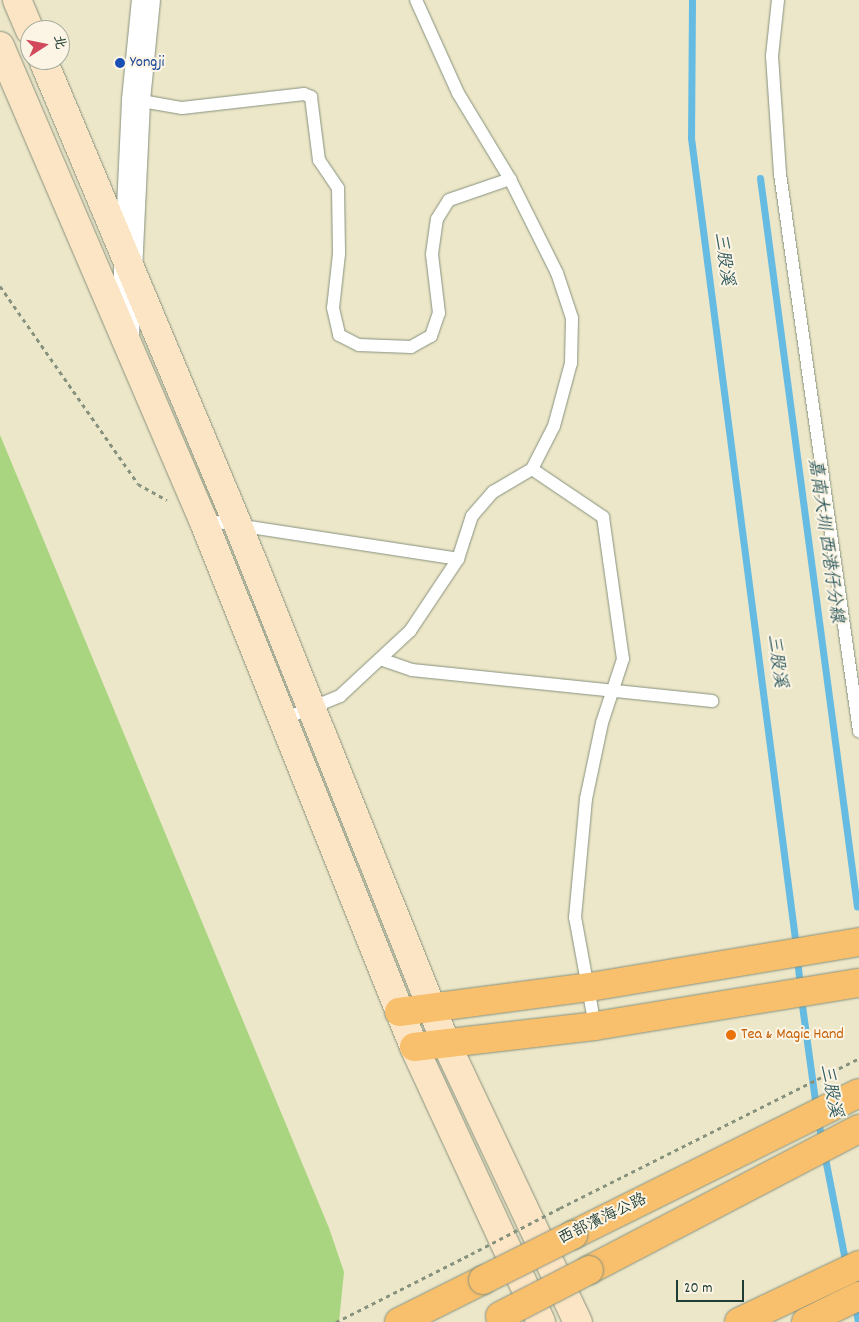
<!DOCTYPE html>
<html>
<head>
<meta charset="utf-8">
<style>
	body { margin:0 }
	#map { position:relative; width:859px; height:1322px; overflow:hidden; background:#ede7c9; font-family:Dekko,"LXGW WenKai TC",sans-serif }
	div>[style] { position:absolute }
	.green>* { inset:0; background:#a9d581 }
	.stream>* { height:7px; margin:-3.5px; padding:0 3.5px; transform-origin:3.5px; border-radius:3.5px; background:#66bbe3 }
	.path>* { height:3px; margin-top:-1.5px; transform-origin:0; background:repeating-linear-gradient(90deg,#86927e 0 4px,transparent 0 8px) }
	.roads { filter:drop-shadow(0 0 1px #86927e) drop-shadow(0 0 1px #86927e) }
	.service>* { height:12px; margin:-6px; padding:0 6px; transform-origin:6px; border-radius:6px; background:#fff }
	.tertiary>* { height:28px; margin:-14px; padding:0 14px; transform-origin:14px; border-radius:14px; background:#fff }
	.secondary>* { height:28px; margin:-14px; padding:0 14px; transform-origin:14px; border-radius:14px; background:#fce5c4 }
	.primary>* { height:28px; margin:-14px; padding:0 14px; transform-origin:14px; border-radius:14px; background:#f8bf6c }
	.path-bridge>* { height:3px; margin-top:-1.5px; transform-origin:0; background:repeating-linear-gradient(90deg,#86927e 0 4px,transparent 0 8px) }
	.bridges { filter:drop-shadow(0 0 1px #86927e) drop-shadow(0 0 1px #86927e) }
	.primary-bridge>* { height:28px; margin:-14px; padding:0 14px; transform-origin:14px; border-radius:14px; background:#f8bf6c }
	.dots>* { width:14px; height:14px; translate:-50% -50%; box-sizing:border-box; border:2px solid #fcf5e5; border-radius:50% }
	span { translate:-50% -50%; white-space:nowrap; text-align:center; line-height:1.15; -webkit-text-stroke:4px #fcf5e5; paint-order:stroke }
	.transit-label { font-size:16px; color:#164399 }
	.left { translate:0 -50%; text-align:left }
	.food-label { font-size:16px; color:#c56008 }
	.street-label { font-size:16px; color:#1f3d34 }
	.water-label { font-size:18px; color:#315c60; font-style:italic }
	.north { position:absolute; left:20px; top:20px; width:50px; height:50px; box-sizing:border-box; background:#fcf5e5; border:1px solid #a4ab9e; border-radius:50%; rotate:79deg; font-size:14px; font-weight:700; line-height:20px; text-align:center; color:#1f3d34 }
	.north::after { content:''; display:block; margin:auto; width:18px; height:22px; background:#d1495b; clip-path:polygon(50% 0,100% 100%,50% 72%,0 100%) }
	.scale { position:absolute; left:676px; top:1280px; width:68px; height:22px; box-sizing:border-box; border:2px solid #1f3d34; border-top:0; padding-left:6px; font-size:15px; line-height:18px; white-space:nowrap; color:#1f3d34; -webkit-text-stroke:4px #fcf5e5; paint-order:stroke }
</style>
</head>
<body>
<div id="map">
	<div class="green">
		<div style="clip-path:polygon(0 435px,329px 1228px,344px 1272px,339px 1322px,0 1322px)"></div>
	</div>
	<div class="stream">
		<div style="left:692px;top:0;width:138px;rotate:90.4deg"></div>
		<div style="left:691px;top:138px;width:816px;rotate:82.6deg"></div>
		<div style="left:760px;top:178px;width:735px;rotate:82.42deg"></div>
		<div style="left:797px;top:958px;width:29px;rotate:84deg"></div>
		<div style="left:801px;top:998px;width:111px;rotate:82.2deg"></div>
		<div style="left:818px;top:1119px;width:24px;rotate:81deg"></div>
		<div style="left:824px;top:1153px;width:114px;rotate:78.9deg"></div>
		<div style="left:855px;top:1305px;width:17px;rotate:80deg"></div>
	</div>
	<div class="path">
		<div style="left:0;top:286px;width:241px;rotate:55.1deg"></div>
		<div style="left:138px;top:484px;width:33px;rotate:29deg"></div>
		<div style="left:560px;top:1208px;width:335px;rotate:-26.6deg"></div>
		<div style="left:336px;top:1322px;width:151px;rotate:-26.7deg"></div>
	</div>
	<div class="roads">
		<div class="service">
			<div style="left:778px;top:0;width:56px;rotate:96.1deg"></div>
			<div style="left:772px;top:56px;width:118px;rotate:86.1deg"></div>
			<div style="left:780px;top:174px;width:563px;rotate:81.93deg"></div>
			<div style="left:136px;top:100px;width:47px;rotate:9.9deg"></div>
			<div style="left:182px;top:108px;width:123px;rotate:-6.5deg"></div>
			<div style="left:304px;top:94px;width:8px;rotate:23deg"></div>
			<div style="left:311px;top:97px;width:64px;rotate:82.8deg"></div>
			<div style="left:319px;top:160px;width:34px;rotate:56deg"></div>
			<div style="left:338px;top:188px;width:66px;rotate:89.1deg"></div>
			<div style="left:339px;top:254px;width:54px;rotate:96.3deg"></div>
			<div style="left:333px;top:308px;width:28px;rotate:77deg"></div>
			<div style="left:339px;top:335px;width:22px;rotate:27deg"></div>
			<div style="left:359px;top:345px;width:52px;rotate:2.2deg"></div>
			<div style="left:411px;top:347px;width:23px;rotate:-29deg"></div>
			<div style="left:431px;top:336px;width:24px;rotate:-71deg"></div>
			<div style="left:439px;top:313px;width:59px;rotate:-96.8deg"></div>
			<div style="left:432px;top:254px;width:35px;rotate:-82deg"></div>
			<div style="left:437px;top:219px;width:22px;rotate:-58deg"></div>
			<div style="left:449px;top:200px;width:65px;rotate:-19deg"></div>
			<div style="left:532px;top:469px;width:86px;rotate:34.1deg"></div>
			<div style="left:603px;top:517px;width:143px;rotate:82deg"></div>
			<div style="left:623px;top:659px;width:67px;rotate:108.2deg"></div>
			<div style="left:602px;top:723px;width:78px;rotate:101.9deg"></div>
			<div style="left:586px;top:799px;width:119px;rotate:95.3deg"></div>
			<div style="left:575px;top:917px;width:111px;rotate:79.6deg"></div>
			<div style="left:204px;top:520px;width:257px;rotate:8.7deg"></div>
			<div style="left:383px;top:660px;width:31px;rotate:19deg"></div>
			<div style="left:412px;top:670px;width:302px;rotate:5.9deg"></div>
			<div style="left:284px;top:719px;width:61px;rotate:-22.3deg"></div>
			<div style="left:340px;top:696px;width:96px;rotate:-42.9deg"></div>
			<div style="left:410px;top:631px;width:87px;rotate:-56.3deg"></div>
			<div style="left:458px;top:559px;width:45px;rotate:-72deg"></div>
			<div style="left:472px;top:516px;width:32px;rotate:-49deg"></div>
			<div style="left:493px;top:492px;width:45px;rotate:-30.5deg"></div>
			<div style="left:532px;top:469px;width:48px;rotate:-62.9deg"></div>
			<div style="left:554px;top:426px;width:65px;rotate:-74.9deg"></div>
			<div style="left:571px;top:363px;width:45px;rotate:-88.7deg"></div>
			<div style="left:572px;top:318px;width:47px;rotate:-108.4deg"></div>
			<div style="left:557px;top:273px;width:105px;rotate:-116.6deg"></div>
			<div style="left:510px;top:179px;width:100px;rotate:-121.2deg"></div>
			<div style="left:458px;top:93px;width:102px;rotate:-114.3deg"></div>
		</div>
		<div class="tertiary">
			<div style="left:125px;top:335px;width:235px;rotate:-87.3deg"></div>
			<div style="left:136px;top:100px;width:100px;rotate:-84.3deg"></div>
		</div>
		<div class="secondary">
			<div style="left:17px;top:0;width:33px;rotate:67deg"></div>
			<div style="left:0;top:46px;width:516px;rotate:66.82deg"></div>
			<div style="left:203px;top:520px;width:568px;rotate:68.18deg"></div>
			<div style="left:414px;top:1047px;width:303px;rotate:65.2deg"></div>
			<div style="left:43px;top:60px;width:504px;rotate:67.25deg"></div>
			<div style="left:238px;top:525px;width:556px;rotate:68.14deg"></div>
			<div style="left:445px;top:1041px;width:311px;rotate:64.7deg"></div>
		</div>
		<div class="primary">
			<div style="left:399px;top:1012px;width:193px;rotate:-7.5deg"></div>
			<div style="left:590px;top:987px;width:273px;rotate:-9.5deg"></div>
			<div style="left:414px;top:1047px;width:182px;rotate:-6.6deg"></div>
			<div style="left:595px;top:1026px;width:267px;rotate:-9.3deg"></div>
			<div style="left:573px;top:1235px;width:319px;rotate:-26.4deg"></div>
			<div style="left:589px;top:1270px;width:305px;rotate:-27.6deg"></div>
			<div style="left:399px;top:1322px;width:94px;rotate:-26.6deg"></div>
			<div style="left:739px;top:1322px;width:133px;rotate:-25.4deg"></div>
			<div style="left:806px;top:1322px;width:59px;rotate:-26.1deg"></div>
		</div>
	</div>
	<div class="path-bridge">
		<div style="left:471px;top:1254px;width:100px;rotate:-27.3deg"></div>
	</div>
	<div class="bridges">
		<div class="primary-bridge">
			<div style="left:483px;top:1280px;width:101px;rotate:-26.6deg"></div>
			<div style="left:500px;top:1316px;width:100px;rotate:-27.3deg"></div>
		</div>
	</div>
	<div class="dots">
		<div style="left:120px;top:63px;background:#1a4fb4"></div>
		<div style="left:731px;top:1035px;background:#e8710a"></div>
	</div>
	<div class="transit-label">
		<span class="left" style="left:130px;top:63px">Yongji</span>
	</div>
	<div class="food-label">
		<span class="left" style="left:741px;top:1035px">Tea &amp; Magic Hand</span>
	</div>
	<div class="street-label">
		<span style="left:603px;top:1220px;rotate:-26deg">西部濱海公路</span>
	</div>
	<div class="water-label">
		<span style="left:722px;top:259px;rotate:82deg">三股溪</span>
		<span style="left:824px;top:541px;rotate:82deg">嘉南大圳 西港仔分線</span>
		<span style="left:775px;top:661px;rotate:82deg">三股溪</span>
		<span style="left:829px;top:1091px;rotate:79deg">三股溪</span>
	</div>
	<div class="north">北</div>
	<div class="scale">20 m</div>
</div>
</body>
</html>
